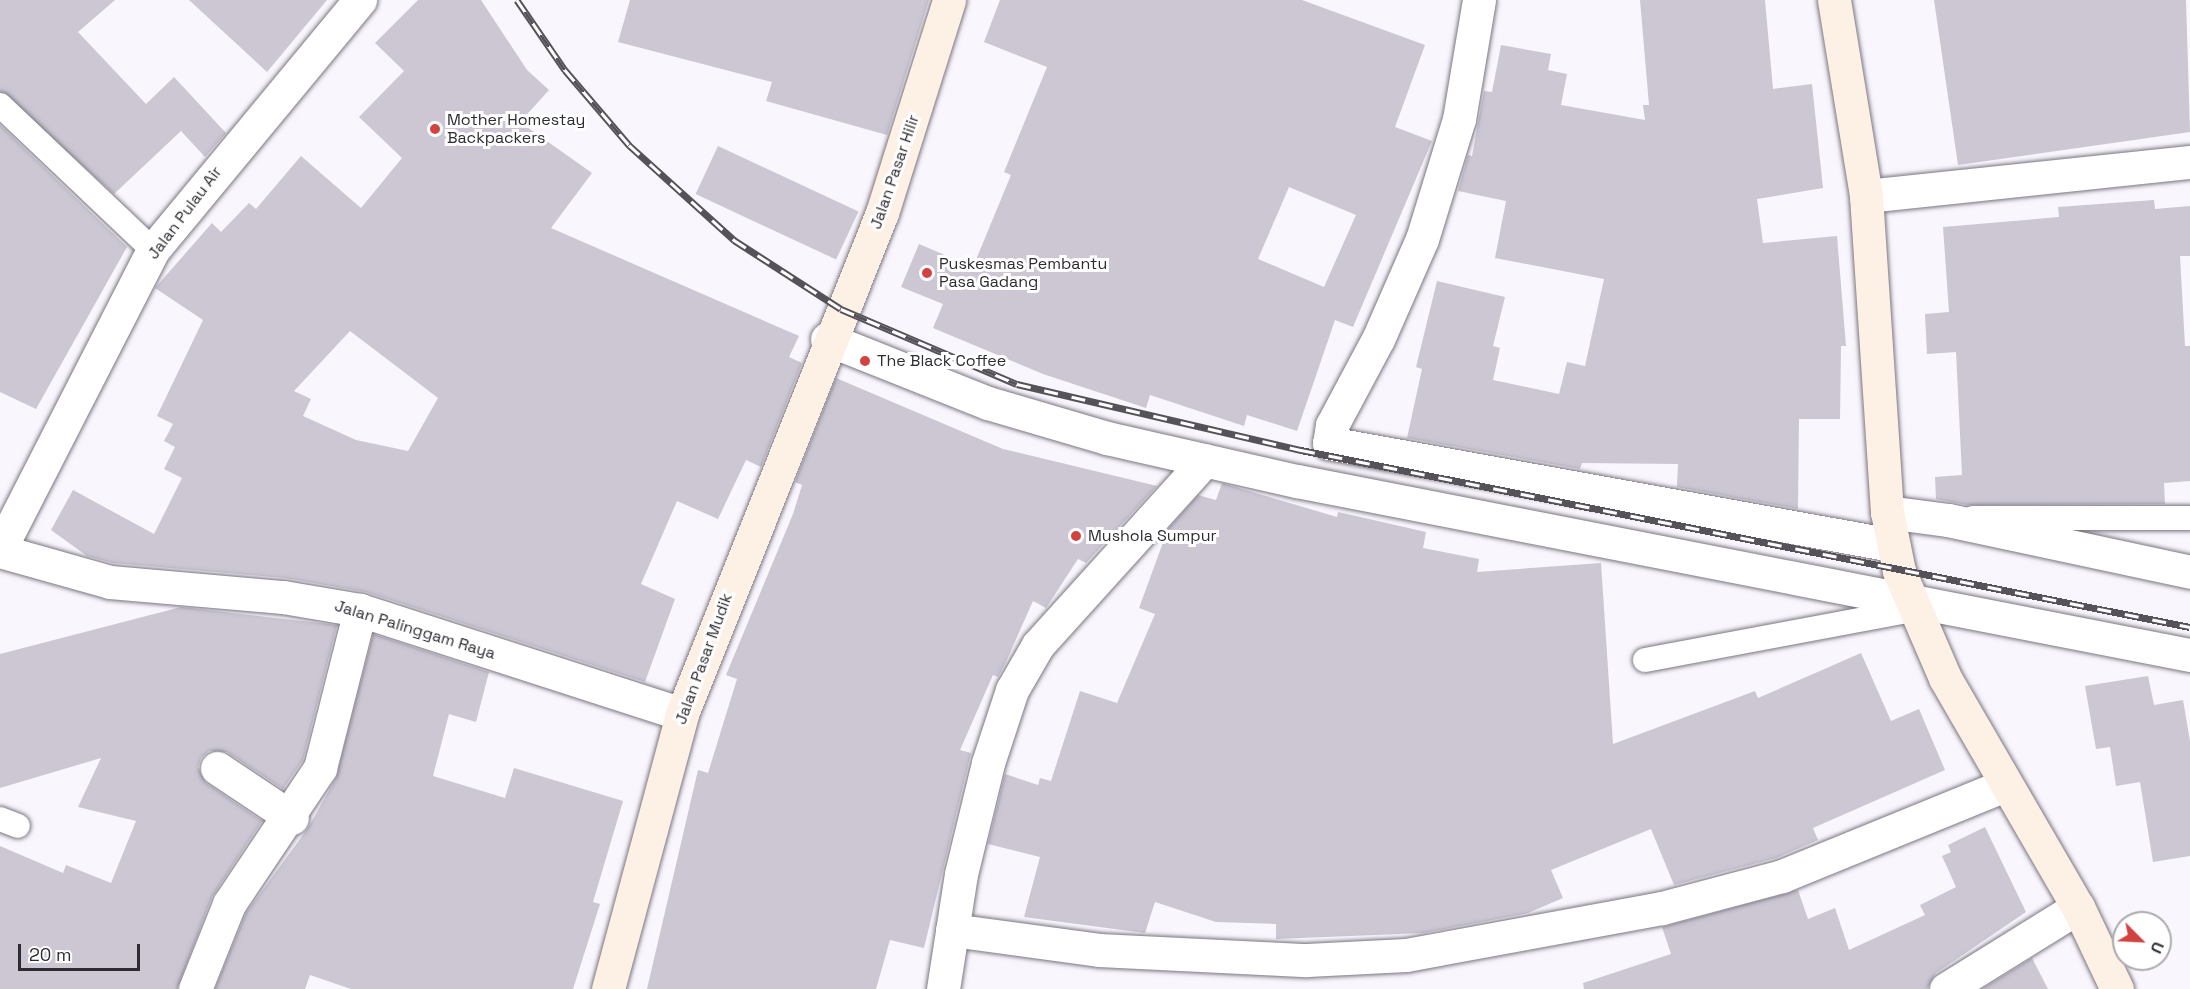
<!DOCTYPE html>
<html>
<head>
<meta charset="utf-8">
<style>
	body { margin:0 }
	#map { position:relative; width:2190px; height:989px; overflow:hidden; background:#f9f6fd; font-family:"Space Grotesk",sans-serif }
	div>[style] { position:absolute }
	.building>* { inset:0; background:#ccc7d3; transform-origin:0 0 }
	.roads { filter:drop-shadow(0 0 2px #7b7681) drop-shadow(0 0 2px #7b7681) }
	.lane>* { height:24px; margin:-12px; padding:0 12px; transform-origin:12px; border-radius:12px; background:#fff }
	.street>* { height:33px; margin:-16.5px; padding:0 16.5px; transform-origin:16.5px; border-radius:16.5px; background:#fff }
	.secondary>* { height:33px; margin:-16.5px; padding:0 16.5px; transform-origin:16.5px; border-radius:16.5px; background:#fdf0e4 }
	.rail>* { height:7px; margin-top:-3.5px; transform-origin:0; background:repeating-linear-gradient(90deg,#fff 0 14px,#555359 0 28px); box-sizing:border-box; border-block:2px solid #555359 }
	.dots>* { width:16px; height:16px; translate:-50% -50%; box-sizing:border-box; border:3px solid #fff; border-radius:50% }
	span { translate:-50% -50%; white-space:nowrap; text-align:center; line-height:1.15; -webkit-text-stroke:6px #fff; paint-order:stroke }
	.poi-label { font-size:16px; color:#2e2c31 }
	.left { translate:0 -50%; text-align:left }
	.street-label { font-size:16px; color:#2e2c31 }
	.north { position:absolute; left:2112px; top:911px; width:60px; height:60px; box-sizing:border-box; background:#fff; border:2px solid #ababad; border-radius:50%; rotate:114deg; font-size:16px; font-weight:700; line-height:24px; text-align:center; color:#2e2c31 }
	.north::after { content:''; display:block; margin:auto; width:21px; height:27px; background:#d24340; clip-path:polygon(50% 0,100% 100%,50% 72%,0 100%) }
	.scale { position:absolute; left:18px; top:944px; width:122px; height:27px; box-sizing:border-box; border:3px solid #2e2c31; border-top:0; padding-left:8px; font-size:18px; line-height:21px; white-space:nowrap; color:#2e2c31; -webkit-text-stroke:4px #fff; paint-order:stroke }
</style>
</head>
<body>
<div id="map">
	<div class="building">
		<div style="clip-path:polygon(0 0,115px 0,78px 32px,146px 104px,174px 77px,226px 133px,205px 157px,181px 131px,114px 194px,0 91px)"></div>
		<div style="clip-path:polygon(189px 0,327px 0,267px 72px)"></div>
		<div style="clip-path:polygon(evenodd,418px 0,481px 0,527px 70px,549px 90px,520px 122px,592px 173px,551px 228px,799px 336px,789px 357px,802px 363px,761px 467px,746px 460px,718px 519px,677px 501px,641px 584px,675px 599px,645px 682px,366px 592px,285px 578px,113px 563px,87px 556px,51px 530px,73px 490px,154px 534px,182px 478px,164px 469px,175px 447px,164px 441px,173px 424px,157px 416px,203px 320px,155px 288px,212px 223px,221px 232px,249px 203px,256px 209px,301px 156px,361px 208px,402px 158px,359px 117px,404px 71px,375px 43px,418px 0,350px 331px,438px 398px,408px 451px,356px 440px,303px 416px,311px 399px,294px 391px,350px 331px)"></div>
		<div style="clip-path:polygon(630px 0,929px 0,887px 135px,766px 101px,772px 82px,618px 42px)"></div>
		<div style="clip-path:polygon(evenodd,1000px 0,1302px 0,1425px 45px,1395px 127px,1432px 141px,1353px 327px,1335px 320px,1297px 431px,1247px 415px,1244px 426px,1150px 395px,1146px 408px,1043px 374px,933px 328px,943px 304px,901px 287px,919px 244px,973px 267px,1011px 175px,1004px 172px,1047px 67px,984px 42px,1000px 0,1289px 187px,1356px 215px,1324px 287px,1258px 259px,1289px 187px)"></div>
		<div style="clip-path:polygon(1640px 0,1765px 0,1773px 89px,1812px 84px,1823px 188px,1757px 199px,1763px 243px,1837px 236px,1846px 346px,1841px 346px,1840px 419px,1799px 419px,1798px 509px,1677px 487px,1678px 464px,1582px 463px,1580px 469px,1407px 438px,1422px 369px,1416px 367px,1437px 281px,1505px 297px,1493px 346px,1500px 348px,1493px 380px,1559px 394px,1567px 362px,1585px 366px,1604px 279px,1495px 258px,1506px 201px,1458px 191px,1468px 155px,1472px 156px,1484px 91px,1492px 92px,1501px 45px,1551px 54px,1548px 70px,1567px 74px,1561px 105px,1645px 120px,1643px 105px,1649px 105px)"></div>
		<div style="clip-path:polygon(1934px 0,2186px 0,2190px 132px,1958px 165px)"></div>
		<div style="clip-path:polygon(0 125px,127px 247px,36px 409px,0 392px)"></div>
		<div style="left:718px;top:146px;width:155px;height:53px;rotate:25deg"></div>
		<div style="clip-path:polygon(2154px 200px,2155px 209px,2190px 206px,2190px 256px,2180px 256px,2185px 346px,2190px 346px,2190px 481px,2164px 483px,2165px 504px,1968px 505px,1936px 499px,1935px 477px,1962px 475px,1956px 352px,1927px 354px,1925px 314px,1949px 312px,1943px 227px,2059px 217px,2058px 207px)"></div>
		<div style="clip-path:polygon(836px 378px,1003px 449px,1157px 486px,1086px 563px,1078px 559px,1046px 608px,1033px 601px,1005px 664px,998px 677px,993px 675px,960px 750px,971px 753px,924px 948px,890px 940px,876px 989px,647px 989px,698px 770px,708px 773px,737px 679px,726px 675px,793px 514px,802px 485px,795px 482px)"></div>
		<div style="clip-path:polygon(1222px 483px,1337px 517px,1338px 512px,1426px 532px,1423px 548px,1479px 559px,1477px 572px,1601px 563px,1613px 744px,1755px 691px,1758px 698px,1861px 653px,1891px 721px,1919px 709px,1945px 770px,1813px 828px,1818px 840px,1776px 858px,1674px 885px,1651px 829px,1551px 870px,1563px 898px,1528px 913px,1424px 933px,1276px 939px,1276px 924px,1216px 922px,1155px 902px,1145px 933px,1024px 917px,1040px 857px,988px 844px,1005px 774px,1038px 785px,1040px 778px,1051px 781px,1080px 691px,1117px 703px,1155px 614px,1139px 608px,1168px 529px,1198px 495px,1216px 500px)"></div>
		<div style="clip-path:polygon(181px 607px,337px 625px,303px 760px,283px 789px,227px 752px,209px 751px,201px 758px,198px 767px,206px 783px,262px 821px,212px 897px,177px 989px,0 989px,0 846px,63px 873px,66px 865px,111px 883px,136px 821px,78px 807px,101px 758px,0 788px,0 654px)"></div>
		<div style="clip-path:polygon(373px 634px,489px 672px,476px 722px,449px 714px,433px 776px,505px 798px,514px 768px,623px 801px,593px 902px,600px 904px,573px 989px,351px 989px,310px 975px,305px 989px,215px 989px,246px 913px,308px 828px,336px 778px)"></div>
		<div style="clip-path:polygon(2148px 676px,2154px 705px,2183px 700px,2190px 741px,2190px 856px,2153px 862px,2140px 782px,2116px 786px,2110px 747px,2096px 749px,2085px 686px)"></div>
		<div style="clip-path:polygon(1985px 827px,2026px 912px,1936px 973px,1927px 989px,1584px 989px,1583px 983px,1671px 954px,1662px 927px,1798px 890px,1808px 919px,1835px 908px,1849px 950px,1925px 915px,1920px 905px,1956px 887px,1942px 856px,1951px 852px,1948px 845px)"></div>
		<div style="clip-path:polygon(2032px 958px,2048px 989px,1982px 989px)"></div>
	</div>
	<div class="roads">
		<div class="lane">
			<div style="left:0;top:105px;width:211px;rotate:43.5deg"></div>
			<div style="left:1973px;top:518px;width:217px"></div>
			<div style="left:1645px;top:660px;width:271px;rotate:-10.6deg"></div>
			<div style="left:0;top:819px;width:19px;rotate:21deg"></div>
		</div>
		<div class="street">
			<div style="left:1479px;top:0;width:121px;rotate:99.5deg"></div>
			<div style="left:1459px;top:119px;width:126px;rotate:107.1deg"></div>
			<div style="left:1422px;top:239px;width:109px;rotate:113.7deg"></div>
			<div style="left:1378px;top:339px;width:98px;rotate:118.1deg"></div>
			<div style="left:1332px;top:425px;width:18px;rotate:99deg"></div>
			<div style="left:1329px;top:443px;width:572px;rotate:10.27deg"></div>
			<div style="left:1866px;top:196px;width:326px;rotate:-6deg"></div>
			<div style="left:827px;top:339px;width:173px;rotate:21.7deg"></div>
			<div style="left:988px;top:403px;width:124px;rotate:16.4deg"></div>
			<div style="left:1107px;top:438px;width:195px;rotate:12.8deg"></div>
			<div style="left:1297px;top:481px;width:910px;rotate:11.03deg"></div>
			<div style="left:1887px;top:512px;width:62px;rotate:7.5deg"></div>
			<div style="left:1948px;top:520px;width:248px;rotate:12.1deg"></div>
			<div style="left:0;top:549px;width:336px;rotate:-62.9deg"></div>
			<div style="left:153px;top:250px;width:325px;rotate:-50.4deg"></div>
			<div style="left:0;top:551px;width:114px;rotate:15.7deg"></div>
			<div style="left:110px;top:582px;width:174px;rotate:5deg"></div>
			<div style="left:283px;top:597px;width:78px;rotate:9.6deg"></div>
			<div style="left:360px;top:610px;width:338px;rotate:17.9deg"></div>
			<div style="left:217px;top:768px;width:90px;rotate:33.7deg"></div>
			<div style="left:952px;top:930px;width:148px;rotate:7.7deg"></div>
			<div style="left:1099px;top:950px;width:208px;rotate:2.8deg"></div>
			<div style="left:1307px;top:960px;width:99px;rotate:-2.9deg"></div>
			<div style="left:1406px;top:955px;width:260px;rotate:-10.4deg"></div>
			<div style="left:1662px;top:908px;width:124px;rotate:-14.9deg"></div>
			<div style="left:1782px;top:876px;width:241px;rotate:-22.2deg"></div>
			<div style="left:195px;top:989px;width:92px;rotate:-68.2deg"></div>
			<div style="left:229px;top:904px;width:164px;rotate:-56.2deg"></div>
			<div style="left:320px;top:768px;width:163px;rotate:-75.8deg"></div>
			<div style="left:943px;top:989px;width:116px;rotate:-81.1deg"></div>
			<div style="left:961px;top:874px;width:114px;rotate:-76.3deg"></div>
			<div style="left:988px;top:763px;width:77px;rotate:-71.8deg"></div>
			<div style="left:1012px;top:690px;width:52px;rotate:-60deg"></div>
			<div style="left:1038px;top:645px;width:249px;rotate:-47.9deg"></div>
			<div style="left:1946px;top:989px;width:155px;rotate:-31.8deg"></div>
		</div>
		<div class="secondary">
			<div style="left:1834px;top:0;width:199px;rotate:80.7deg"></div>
			<div style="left:1866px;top:196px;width:317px;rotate:86.2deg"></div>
			<div style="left:1887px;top:512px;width:60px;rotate:78.5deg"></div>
			<div style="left:1899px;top:571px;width:116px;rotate:66.7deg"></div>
			<div style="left:1945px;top:678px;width:265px;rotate:59.9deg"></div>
			<div style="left:2078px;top:907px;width:91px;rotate:64.6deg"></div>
			<div style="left:608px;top:989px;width:285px;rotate:-74.9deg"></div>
			<div style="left:682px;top:714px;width:539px;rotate:-68.24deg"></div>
			<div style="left:882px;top:213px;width:223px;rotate:-72.5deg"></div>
		</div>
	</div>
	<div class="rail">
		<div style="left:517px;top:0;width:85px;rotate:55.6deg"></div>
		<div style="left:565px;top:70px;width:99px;rotate:49.5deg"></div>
		<div style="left:629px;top:145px;width:142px;rotate:42.1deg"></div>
		<div style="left:734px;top:240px;width:127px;rotate:32.8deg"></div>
		<div style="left:841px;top:309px;width:191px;rotate:23.1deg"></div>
		<div style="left:1017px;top:384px;width:292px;rotate:13.1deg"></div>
		<div style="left:1301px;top:450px;width:906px;rotate:11.26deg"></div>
	</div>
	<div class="dots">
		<div style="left:435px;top:129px;background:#d24340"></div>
		<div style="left:927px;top:273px;background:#d24340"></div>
		<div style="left:865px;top:361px;background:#d24340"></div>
		<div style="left:1076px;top:536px;background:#d24340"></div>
	</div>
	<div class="poi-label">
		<span class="left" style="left:447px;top:129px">Mother Homestay<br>Backpackers</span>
		<span class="left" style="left:939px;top:273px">Puskesmas Pembantu<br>Pasa Gadang</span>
		<span class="left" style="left:877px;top:361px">The Black Coffee</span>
		<span class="left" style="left:1088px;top:536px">Mushola Sumpur</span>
	</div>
	<div class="street-label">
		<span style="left:895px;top:172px;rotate:-71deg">Jalan Pasar Hilir</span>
		<span style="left:185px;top:213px;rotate:-53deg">Jalan Pulau Air</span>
		<span style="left:415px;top:630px;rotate:17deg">Jalan Palinggam Raya</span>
		<span style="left:704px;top:659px;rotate:-70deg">Jalan Pasar Mudik</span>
	</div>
	<div class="north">U</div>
	<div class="scale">20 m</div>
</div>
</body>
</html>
